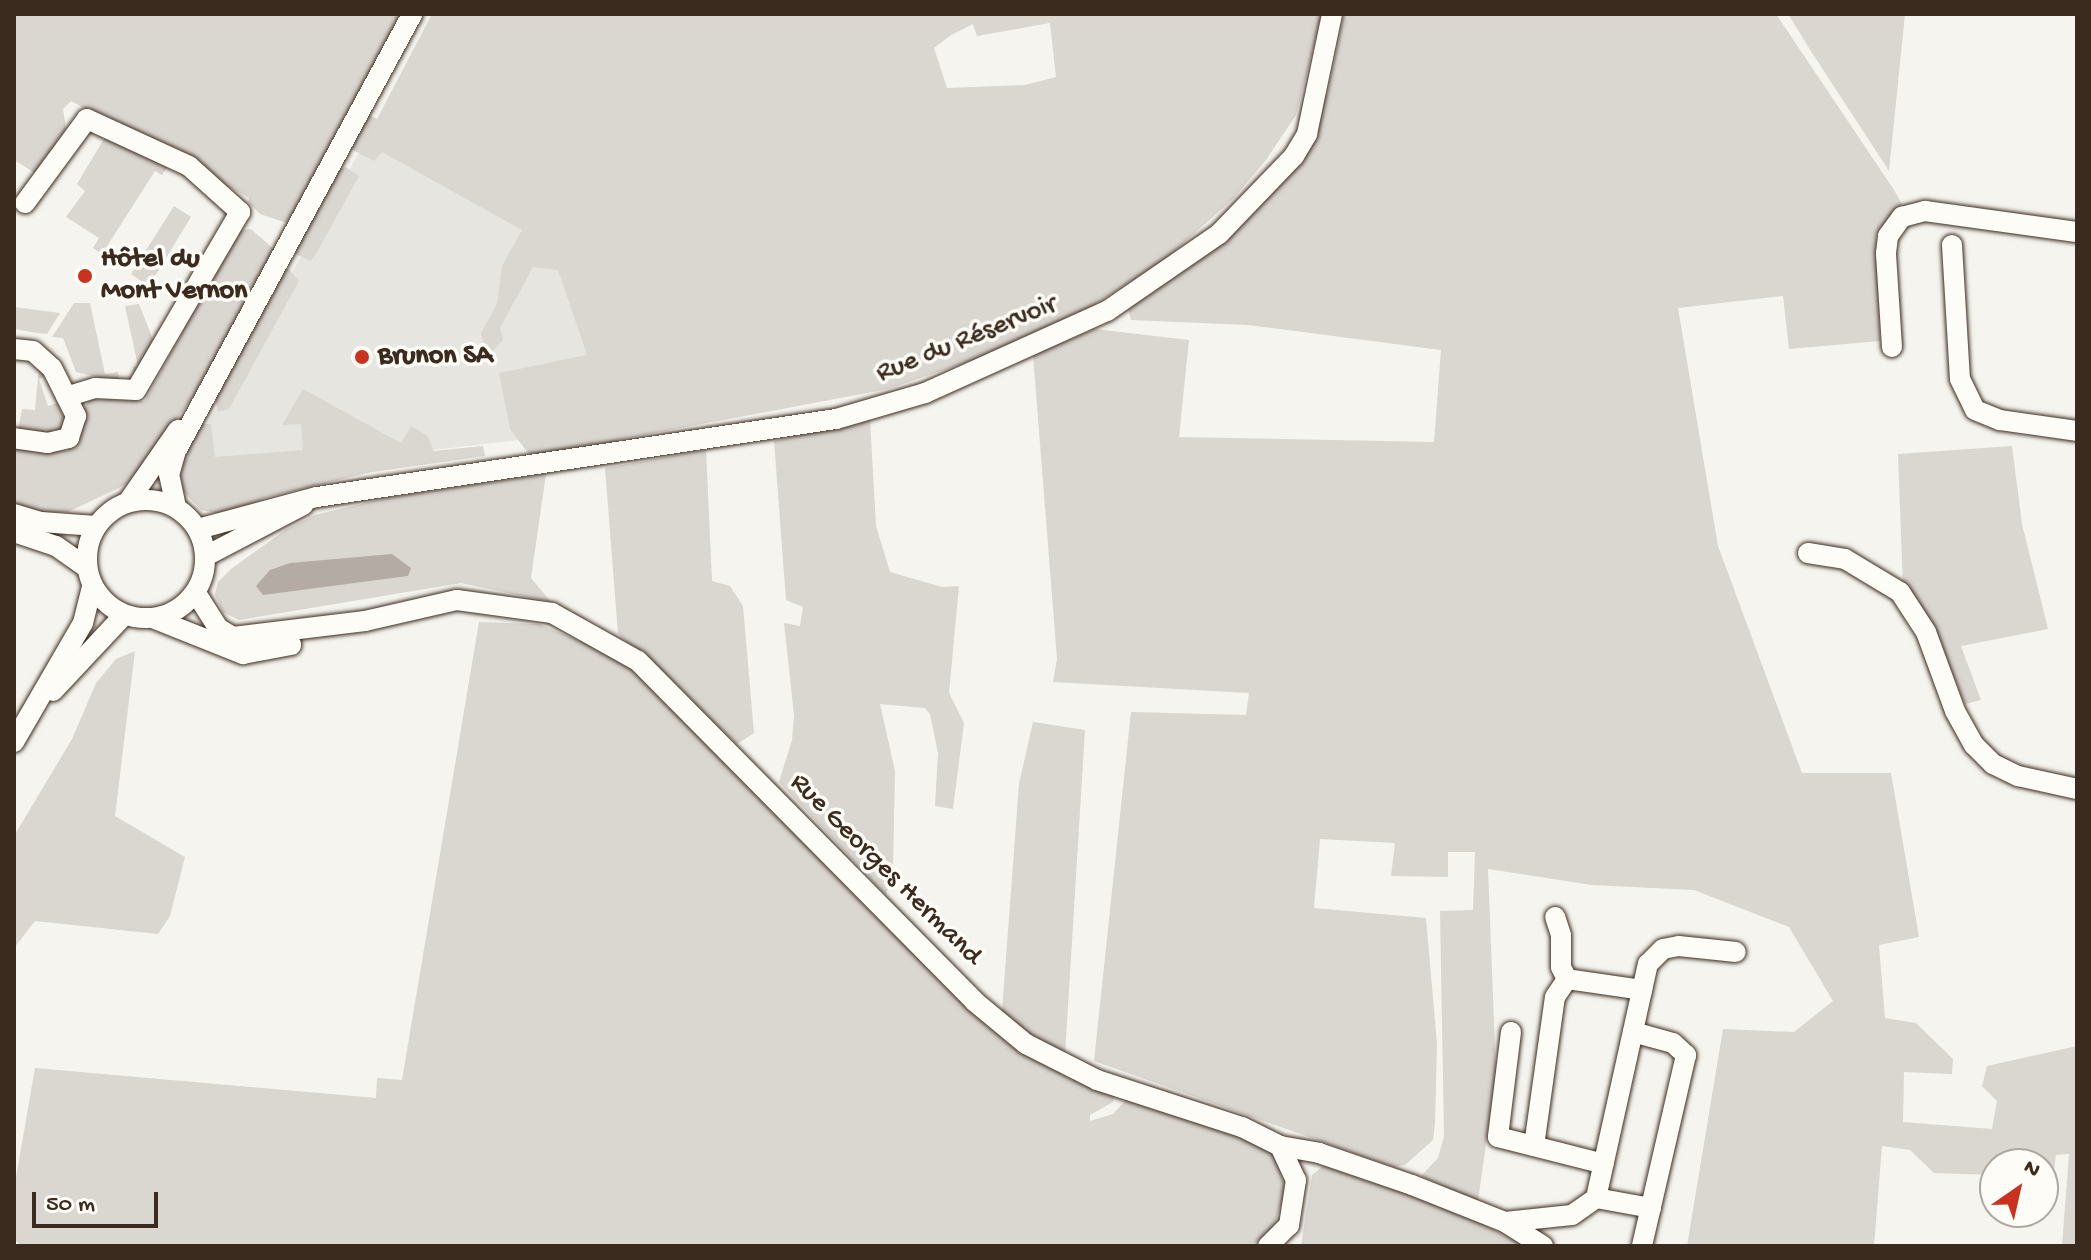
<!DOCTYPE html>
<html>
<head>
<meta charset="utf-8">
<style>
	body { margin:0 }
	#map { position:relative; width:2091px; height:1260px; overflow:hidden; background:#f5f4ee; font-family:"Gochi Hand",sans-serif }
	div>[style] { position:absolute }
	.built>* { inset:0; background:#e7e5df }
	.green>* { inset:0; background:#dad6d0 }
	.water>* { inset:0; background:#b4aca4 }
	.roads { filter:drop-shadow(0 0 2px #3b2a1e) drop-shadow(0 0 2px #3b2a1e) }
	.minor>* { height:20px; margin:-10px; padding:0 10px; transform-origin:10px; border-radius:10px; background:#fdfcf7 }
	.minor>.ring { margin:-10px; padding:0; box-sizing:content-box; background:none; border:20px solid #fdfcf7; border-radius:50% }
	.dots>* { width:22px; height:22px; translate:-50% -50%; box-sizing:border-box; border:4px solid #fdfcf7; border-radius:50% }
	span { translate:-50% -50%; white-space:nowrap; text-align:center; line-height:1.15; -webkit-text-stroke:7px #fdfcf7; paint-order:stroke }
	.poi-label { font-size:28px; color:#3b2a1e; font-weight:700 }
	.left { translate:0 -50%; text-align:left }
	.street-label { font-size:28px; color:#3b2a1e }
	.frame { position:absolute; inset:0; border:16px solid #3b2a1e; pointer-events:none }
	.north { position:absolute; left:1979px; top:1148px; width:80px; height:80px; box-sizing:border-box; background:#fdfcf7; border:2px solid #afa8a0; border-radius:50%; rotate:34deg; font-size:22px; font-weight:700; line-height:32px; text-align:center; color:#3b2a1e }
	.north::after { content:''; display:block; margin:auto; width:28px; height:36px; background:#c8321e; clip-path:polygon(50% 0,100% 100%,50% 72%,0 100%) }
	.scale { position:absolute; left:32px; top:1192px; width:126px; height:36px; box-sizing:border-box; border:4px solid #3b2a1e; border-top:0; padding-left:10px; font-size:24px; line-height:28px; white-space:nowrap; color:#3b2a1e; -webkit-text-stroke:6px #fdfcf7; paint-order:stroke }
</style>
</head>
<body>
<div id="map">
	<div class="built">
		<div style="clip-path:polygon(377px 120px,537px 208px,613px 429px,222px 475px,200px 438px)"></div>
	</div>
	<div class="green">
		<div style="clip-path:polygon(14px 14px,405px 14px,287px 223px,260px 214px,248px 202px,249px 198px,71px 101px,63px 109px,66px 128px,61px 142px,40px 176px,14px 160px)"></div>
		<div style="clip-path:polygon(evenodd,432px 14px,1322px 14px,1296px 115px,1266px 160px,1234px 198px,1167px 258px,1084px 311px,973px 360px,888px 389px,617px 440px,618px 446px,546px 456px,528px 453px,510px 429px,499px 373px,587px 355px,558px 270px,533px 267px,500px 328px,503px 340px,487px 357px,481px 333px,497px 304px,502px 266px,522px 230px,382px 152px,374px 161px,349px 148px,367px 114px,377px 119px,432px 14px,1050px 23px,1056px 77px,1025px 85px,947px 88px,934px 48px,951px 35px,973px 24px,977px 36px,1050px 23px)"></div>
		<div style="clip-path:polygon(1344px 14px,1776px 14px,1894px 190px,1902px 204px,1876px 235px,1880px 341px,1789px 349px,1783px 296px,1678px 308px,1718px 546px,1802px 773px,1891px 773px,1919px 937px,1879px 945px,1885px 1018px,1916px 1023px,1953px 1059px,1952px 1074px,1904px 1072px,1903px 1122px,1992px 1129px,1997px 1101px,1982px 1086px,1987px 1066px,2077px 1046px,2077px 1246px,2062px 1246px,2069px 1154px,2056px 1155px,2053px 1178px,2043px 1178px,2043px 1164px,1995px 1164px,1995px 1175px,1934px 1173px,1910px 1150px,1882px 1146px,1874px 1246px,1687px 1246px,1723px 1029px,1794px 1032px,1833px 1001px,1789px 927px,1694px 890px,1592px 885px,1488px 869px,1496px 1073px,1478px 1201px,1421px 1176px,1438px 1158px,1444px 1136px,1440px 911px,1473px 910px,1475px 852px,1448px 852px,1448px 877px,1391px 876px,1395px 843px,1320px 839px,1314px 908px,1426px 918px,1437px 1044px,1435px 1123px,1433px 1140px,1405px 1165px,1394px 1167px,1094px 1061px,1131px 712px,1246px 715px,1249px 693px,1053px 682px,1057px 659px,1033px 355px,1095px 329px,1189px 340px,1179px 437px,1434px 442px,1441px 350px,1248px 325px,1131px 320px,1128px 308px,1227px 236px,1328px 92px)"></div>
		<div style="clip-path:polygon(1788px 14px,1905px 14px,1889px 171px,1809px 48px)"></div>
		<div style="clip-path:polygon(105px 137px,169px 165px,162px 175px,155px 171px,102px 254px,93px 248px,99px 238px,66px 217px,85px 191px,77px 184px)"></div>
		<div style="clip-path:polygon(346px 167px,359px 176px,316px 254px,310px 261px,296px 254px,296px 242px,338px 170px)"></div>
		<div style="clip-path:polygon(174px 206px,191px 217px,152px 281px,144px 283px,131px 274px)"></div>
		<div style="clip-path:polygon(251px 229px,275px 250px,197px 392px,127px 484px,68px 512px,37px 512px,14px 504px,16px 448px,67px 451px,82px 430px,83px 409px,91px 399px,145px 401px,238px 230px)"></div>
		<div style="clip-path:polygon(289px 269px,299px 281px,229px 409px,218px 412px,215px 394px,281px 270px)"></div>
		<div style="clip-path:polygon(74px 303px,90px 303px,105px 374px,118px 372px,120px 382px,76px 372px,63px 338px,52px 337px)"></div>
		<div style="clip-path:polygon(139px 304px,157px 350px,136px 383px,122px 381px,134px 377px,133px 367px,138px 366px,125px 306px)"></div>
		<div style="clip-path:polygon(14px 307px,60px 313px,47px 334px,37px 333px,14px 329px)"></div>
		<div style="clip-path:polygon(39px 366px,49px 375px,39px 379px,48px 406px,58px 403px,66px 423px,59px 434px,18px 430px,22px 409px,35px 410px)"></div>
		<div style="clip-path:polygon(303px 389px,401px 443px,411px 426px,428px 436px,433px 451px,483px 446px,485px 456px,372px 472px,267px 497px,226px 515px,201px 510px,183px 491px,180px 467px,199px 424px,211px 424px,215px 457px,303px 450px,301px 424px,282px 425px)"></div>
		<div style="clip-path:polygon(870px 419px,876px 526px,890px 572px,942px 587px,959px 586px,949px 693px,964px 723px,953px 809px,935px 806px,938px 753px,930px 714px,925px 708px,880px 704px,895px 771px,893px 871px,886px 895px,779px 782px,792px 740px,794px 715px,784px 623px,800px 626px,803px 607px,786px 600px,774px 441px)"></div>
		<div style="clip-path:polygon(2012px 446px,2022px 524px,2048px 629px,1961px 646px,1981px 700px,1965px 704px,1935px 630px,1903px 588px,1898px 454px)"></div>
		<div style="clip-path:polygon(706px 450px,712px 581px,730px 586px,743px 606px,754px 733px,737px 744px,618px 634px,605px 468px)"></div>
		<div style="clip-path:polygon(546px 474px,531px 578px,551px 602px,461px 583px,239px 620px,223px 612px,215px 595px,218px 582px,231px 569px,285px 530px,315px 515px,386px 498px)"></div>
		<div style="clip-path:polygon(479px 622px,539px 624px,623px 659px,982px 1017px,1038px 1062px,1115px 1095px,1113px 1102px,1090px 1115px,1090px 1121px,1113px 1114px,1126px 1100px,1260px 1143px,1275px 1155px,1286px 1189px,1272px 1232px,1250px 1246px,21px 1246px,14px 1239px,14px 1189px,35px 1068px,376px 1098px,377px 1078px,402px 1080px)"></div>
		<div style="clip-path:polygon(135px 651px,115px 816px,185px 857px,170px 916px,158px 934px,35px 921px,14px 948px,14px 836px,72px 739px,96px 683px,116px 659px)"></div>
		<div style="clip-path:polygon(1033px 722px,1085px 730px,1065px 1055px,1008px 1020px,1002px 1011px,1019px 784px)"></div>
		<div style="clip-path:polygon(1327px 1163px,1446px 1205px,1525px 1246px,1301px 1246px,1312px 1175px)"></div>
	</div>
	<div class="water">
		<div style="clip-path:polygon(392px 554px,411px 568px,408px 576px,263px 595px,256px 586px,270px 570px,290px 563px)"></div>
	</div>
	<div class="roads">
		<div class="minor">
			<div style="left:25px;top:203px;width:104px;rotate:-53.6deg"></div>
			<div style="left:87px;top:119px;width:112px;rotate:24.7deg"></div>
			<div style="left:189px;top:166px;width:69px;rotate:42deg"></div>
			<div style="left:240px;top:212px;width:206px;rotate:120.3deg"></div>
			<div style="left:136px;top:390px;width:41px;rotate:-177.2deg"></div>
			<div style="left:95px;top:388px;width:30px;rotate:163deg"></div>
			<div style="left:1952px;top:245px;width:134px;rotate:86.6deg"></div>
			<div style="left:1960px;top:379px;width:34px;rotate:64deg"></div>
			<div style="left:1975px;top:410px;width:27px;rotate:22deg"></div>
			<div style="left:2000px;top:420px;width:78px;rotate:8.1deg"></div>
			<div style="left:1892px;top:347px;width:94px;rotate:-93.7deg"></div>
			<div style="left:1886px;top:253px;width:17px;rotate:-83deg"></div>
			<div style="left:1888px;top:236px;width:24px;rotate:-54deg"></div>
			<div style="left:1902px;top:217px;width:24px;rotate:-15deg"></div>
			<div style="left:1925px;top:211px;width:153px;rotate:7.9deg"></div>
			<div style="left:14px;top:349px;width:19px;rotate:6deg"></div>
			<div style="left:33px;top:351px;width:25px;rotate:42deg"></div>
			<div style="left:52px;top:368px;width:54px;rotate:63.4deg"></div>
			<div style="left:76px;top:416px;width:23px;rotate:108deg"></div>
			<div style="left:69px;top:438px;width:22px;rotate:167deg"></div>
			<div style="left:48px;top:443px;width:34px;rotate:-172deg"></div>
			<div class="ring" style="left:87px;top:500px;width:98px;height:98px"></div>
			<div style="left:128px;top:502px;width:88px;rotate:-55.2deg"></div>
			<div style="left:176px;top:507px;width:33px;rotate:-102deg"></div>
			<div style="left:169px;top:475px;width:25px;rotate:-74deg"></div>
			<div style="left:176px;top:451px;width:497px;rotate:-61.6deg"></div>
			<div style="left:14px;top:514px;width:28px;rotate:17deg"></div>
			<div style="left:41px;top:522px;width:55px;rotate:4.2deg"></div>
			<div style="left:198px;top:529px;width:123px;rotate:-15.1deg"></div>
			<div style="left:317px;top:497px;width:525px;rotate:-8.55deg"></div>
			<div style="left:836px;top:419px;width:93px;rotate:-16.3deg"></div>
			<div style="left:925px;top:393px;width:200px;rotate:-24.3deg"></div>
			<div style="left:1107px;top:311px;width:136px;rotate:-34.5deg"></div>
			<div style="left:1219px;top:234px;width:108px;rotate:-46.1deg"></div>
			<div style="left:1294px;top:156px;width:26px;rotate:-59deg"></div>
			<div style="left:1307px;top:134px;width:123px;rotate:-78.2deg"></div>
			<div style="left:14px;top:532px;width:44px;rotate:18.4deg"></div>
			<div style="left:56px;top:546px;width:37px;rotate:35deg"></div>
			<div style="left:1808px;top:553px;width:37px;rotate:9deg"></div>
			<div style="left:1845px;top:559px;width:64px;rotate:31deg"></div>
			<div style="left:1900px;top:592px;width:48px;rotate:57deg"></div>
			<div style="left:1926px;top:632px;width:84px;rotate:69.8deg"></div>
			<div style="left:1955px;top:711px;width:39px;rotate:61deg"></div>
			<div style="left:1974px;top:745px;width:27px;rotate:45deg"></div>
			<div style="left:1993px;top:764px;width:28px;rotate:26deg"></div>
			<div style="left:2018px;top:776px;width:60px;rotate:12.4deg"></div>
			<div style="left:206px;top:556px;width:110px;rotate:-27.7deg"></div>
			<div style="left:196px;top:593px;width:41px;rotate:57.8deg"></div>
			<div style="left:218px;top:628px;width:17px;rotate:31deg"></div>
			<div style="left:233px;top:637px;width:133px;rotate:-6.9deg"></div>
			<div style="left:365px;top:621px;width:94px;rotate:-12.9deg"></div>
			<div style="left:457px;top:600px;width:96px;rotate:7.8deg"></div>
			<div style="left:552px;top:613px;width:98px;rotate:29.2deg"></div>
			<div style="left:638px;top:661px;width:478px;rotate:45.3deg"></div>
			<div style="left:974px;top:1001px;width:67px;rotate:39.6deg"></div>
			<div style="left:1026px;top:1044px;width:80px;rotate:26.9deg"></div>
			<div style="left:1097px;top:1080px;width:152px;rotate:18deg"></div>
			<div style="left:1242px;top:1127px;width:42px;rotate:26.6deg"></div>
			<div style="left:1280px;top:1146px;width:38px;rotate:65deg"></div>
			<div style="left:1296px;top:1180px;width:46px;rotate:98.8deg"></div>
			<div style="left:1289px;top:1225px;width:30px;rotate:135deg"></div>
			<div style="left:155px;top:619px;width:95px;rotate:21.7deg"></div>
			<div style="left:243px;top:654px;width:49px;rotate:-10.6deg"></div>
			<div style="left:53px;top:691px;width:104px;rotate:-46.9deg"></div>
			<div style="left:14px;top:742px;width:138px;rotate:-59.9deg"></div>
			<div style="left:83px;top:623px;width:38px;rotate:-76deg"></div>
			<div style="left:1567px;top:979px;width:76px;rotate:8.3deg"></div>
			<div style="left:1511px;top:1032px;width:106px;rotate:97.1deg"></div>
			<div style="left:1498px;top:1137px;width:109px;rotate:14.3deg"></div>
			<div style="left:1633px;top:1032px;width:41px;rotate:15.4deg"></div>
			<div style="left:1673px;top:1043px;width:18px;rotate:43deg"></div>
			<div style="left:1686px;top:1055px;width:196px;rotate:103deg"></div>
			<div style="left:1280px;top:1146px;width:40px;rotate:10deg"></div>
			<div style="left:1319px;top:1153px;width:98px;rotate:19deg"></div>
			<div style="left:1412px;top:1185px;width:100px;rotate:21.7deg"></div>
			<div style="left:1505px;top:1222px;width:45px;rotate:32.3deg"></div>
			<div style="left:1534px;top:1146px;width:150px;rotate:-82deg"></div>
			<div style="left:1555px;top:997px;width:22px;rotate:-56deg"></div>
			<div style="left:1567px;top:979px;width:13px;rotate:-117deg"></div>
			<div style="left:1561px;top:967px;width:32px;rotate:-90deg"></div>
			<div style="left:1561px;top:935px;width:19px;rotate:-108deg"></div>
			<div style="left:1596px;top:1198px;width:240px;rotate:-77.5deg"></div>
			<div style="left:1648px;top:964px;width:21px;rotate:-45deg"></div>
			<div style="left:1663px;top:949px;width:16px;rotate:-11deg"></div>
			<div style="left:1679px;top:946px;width:57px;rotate:6deg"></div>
			<div style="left:1505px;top:1222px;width:67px;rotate:-6deg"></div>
			<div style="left:1572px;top:1215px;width:29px;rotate:-35deg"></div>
			<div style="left:1596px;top:1198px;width:56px;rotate:10.3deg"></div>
		</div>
	</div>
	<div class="dots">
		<div style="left:85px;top:276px;background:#c8321e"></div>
		<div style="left:362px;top:357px;background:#c8321e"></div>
	</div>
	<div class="poi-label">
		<span class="left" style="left:101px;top:276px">Hôtel du<br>Mont Vernon</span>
		<span class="left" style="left:378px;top:357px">Brunon SA</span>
	</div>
	<div class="street-label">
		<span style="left:967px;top:340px;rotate:-22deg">Rue du Réservoir</span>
		<span style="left:885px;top:870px;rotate:45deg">Rue Georges Hermand</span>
	</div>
	<div class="frame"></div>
	<div class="north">N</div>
	<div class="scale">50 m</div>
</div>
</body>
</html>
